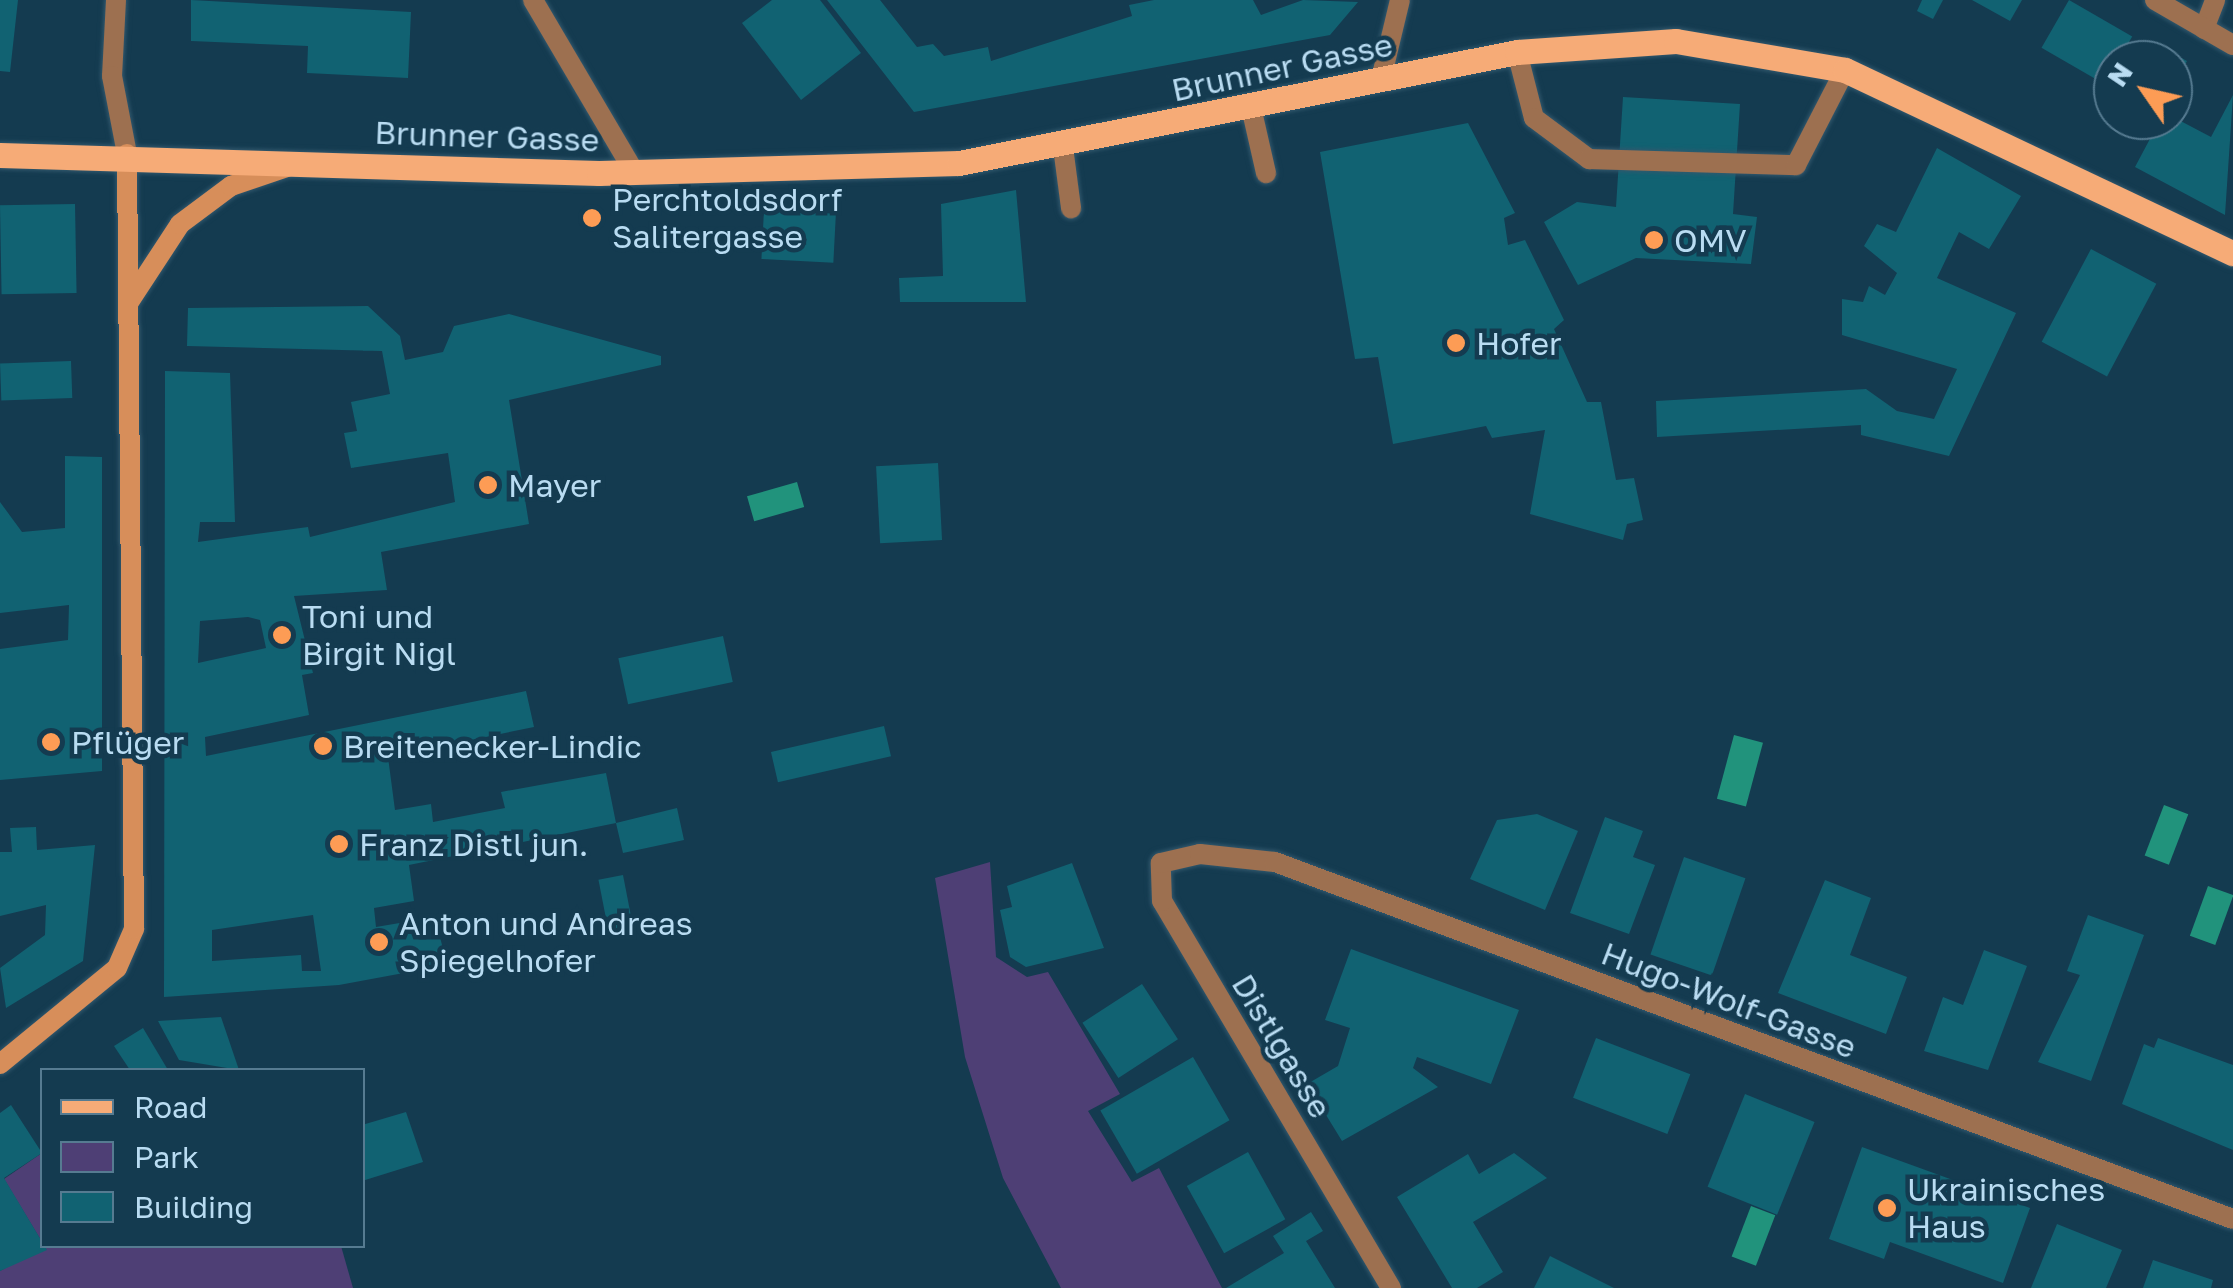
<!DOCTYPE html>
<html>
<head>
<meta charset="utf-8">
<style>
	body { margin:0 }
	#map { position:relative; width:2233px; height:1288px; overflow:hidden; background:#143b50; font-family:"Golos Text",sans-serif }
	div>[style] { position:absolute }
	.green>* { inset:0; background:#4e3f75 }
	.water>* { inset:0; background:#21937c; transform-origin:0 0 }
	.building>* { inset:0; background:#116272; transform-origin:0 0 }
	.roads { filter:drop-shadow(0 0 2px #32586d) drop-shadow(0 0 2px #32586d) }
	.lane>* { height:20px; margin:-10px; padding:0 10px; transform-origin:10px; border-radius:10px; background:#9d7050 }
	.street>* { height:20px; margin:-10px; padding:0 10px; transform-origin:10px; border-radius:10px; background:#9d7050 }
	.secondary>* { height:20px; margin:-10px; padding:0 10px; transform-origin:10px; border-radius:10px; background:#d78e5a }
	.primary>* { height:25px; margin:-12.5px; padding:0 12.5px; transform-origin:12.5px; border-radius:12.5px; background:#f6ab77 }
	.dots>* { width:28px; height:28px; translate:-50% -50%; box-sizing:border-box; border:5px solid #143b50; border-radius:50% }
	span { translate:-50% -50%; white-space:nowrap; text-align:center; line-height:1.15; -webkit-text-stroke:9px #143b50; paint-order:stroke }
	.street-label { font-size:32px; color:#b9dcf2 }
	.poi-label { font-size:32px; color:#b9dcf2 }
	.left { translate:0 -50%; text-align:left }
	.legend { position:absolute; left:40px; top:1068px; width:325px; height:180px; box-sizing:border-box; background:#143b50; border:2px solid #567b91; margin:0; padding:12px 18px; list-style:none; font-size:30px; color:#b9dcf2 }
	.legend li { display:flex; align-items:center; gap:20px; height:50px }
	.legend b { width:50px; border:2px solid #567b91 }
	.north { position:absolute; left:2093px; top:40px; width:100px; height:100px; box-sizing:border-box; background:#143b50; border:2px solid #567b91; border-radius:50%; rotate:304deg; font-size:28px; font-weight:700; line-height:40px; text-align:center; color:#b9dcf2 }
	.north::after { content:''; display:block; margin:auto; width:35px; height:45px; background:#fd9c55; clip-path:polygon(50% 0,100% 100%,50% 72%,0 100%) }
</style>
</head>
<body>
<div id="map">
	<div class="green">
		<div style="clip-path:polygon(990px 862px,996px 957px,1027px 977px,1048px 972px,1120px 1094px,1088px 1111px,1132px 1182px,1159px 1168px,1222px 1288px,1061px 1288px,1003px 1178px,965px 1057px,935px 878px)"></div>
		<div style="clip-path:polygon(42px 1153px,42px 1242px,4px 1179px)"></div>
		<div style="clip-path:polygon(45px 1246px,341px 1246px,353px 1288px,0 1288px,0 1271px)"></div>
	</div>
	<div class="water">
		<div style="left:797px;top:482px;width:26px;height:52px;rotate:74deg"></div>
		<div style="left:1734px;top:735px;width:30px;height:66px;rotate:15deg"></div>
		<div style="left:2164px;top:805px;width:26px;height:54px;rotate:21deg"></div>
		<div style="left:2208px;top:886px;width:27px;height:53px;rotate:20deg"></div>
		<div style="left:1751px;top:1206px;width:26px;height:54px;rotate:21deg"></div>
	</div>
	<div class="building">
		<div style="clip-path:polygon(0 0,18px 0,10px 72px,0 71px)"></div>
		<div style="clip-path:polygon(191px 0,411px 12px,408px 78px,307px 73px,308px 46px,191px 41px)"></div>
		<div style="clip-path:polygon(772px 0,820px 0,861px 53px,801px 100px,742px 23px)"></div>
		<div style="clip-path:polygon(827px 0,880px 0,917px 47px,933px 44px,944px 56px,988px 47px,991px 61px,1132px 16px,1129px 5px,1154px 0,1253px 0,1261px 15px,1303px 0,1358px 2px,1330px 35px,914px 112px)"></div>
		<div style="clip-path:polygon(1922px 0,1943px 0,1933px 19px,1917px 11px)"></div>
		<div style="clip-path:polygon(1972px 0,2022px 0,2010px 21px)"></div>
		<div style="left:2069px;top:0;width:73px;height:55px;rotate:30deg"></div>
		<div style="clip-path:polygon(2150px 41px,2187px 61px,2173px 87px,2173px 60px,2139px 60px)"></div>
		<div style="clip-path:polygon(2233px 95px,2225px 215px,2135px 167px,2160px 120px,2173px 117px,2211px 137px)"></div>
		<div style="clip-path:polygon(1623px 97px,1740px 104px,1733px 214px,1757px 217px,1751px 264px,1636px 258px,1578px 285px,1544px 222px,1577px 202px,1616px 207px)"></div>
		<div style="clip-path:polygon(1468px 123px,1515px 213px,1504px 218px,1508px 245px,1525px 240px,1564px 320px,1554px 329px,1587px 402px,1601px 402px,1616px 480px,1634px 478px,1643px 520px,1627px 524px,1623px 540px,1530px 514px,1545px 430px,1492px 438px,1486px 426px,1393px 444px,1378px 357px,1355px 359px,1320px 152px)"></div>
		<div style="clip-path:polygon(1937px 148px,2021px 196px,1989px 249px,1959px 232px,1937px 278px,2016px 313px,1949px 456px,1861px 435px,1861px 425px,1657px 437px,1656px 401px,1866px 389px,1897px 411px,1934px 419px,1957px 369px,1842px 335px,1842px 299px,1863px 302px,1869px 286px,1885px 295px,1897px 273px,1864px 246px,1877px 224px,1896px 232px)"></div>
		<div style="clip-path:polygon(1016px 190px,1026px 302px,900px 302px,899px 278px,943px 276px,941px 204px)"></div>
		<div style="left:75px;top:204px;width:89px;height:75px;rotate:89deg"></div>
		<div style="left:764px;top:210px;width:72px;height:49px;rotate:3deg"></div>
		<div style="left:2091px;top:249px;width:74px;height:105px;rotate:28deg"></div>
		<div style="clip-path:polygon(evenodd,368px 306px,400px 336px,405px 360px,443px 352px,454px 326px,509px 314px,661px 356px,661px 365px,509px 400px,529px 524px,381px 552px,387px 590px,294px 596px,313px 673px,302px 675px,309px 715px,205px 737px,206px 756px,526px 691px,534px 727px,388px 757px,395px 810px,431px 804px,433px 822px,505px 808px,501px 792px,606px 773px,616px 823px,677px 808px,684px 840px,623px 853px,616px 823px,409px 865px,414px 901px,374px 908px,376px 927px,435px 917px,447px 965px,339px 985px,164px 997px,165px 371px,230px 373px,235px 522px,200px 522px,198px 542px,308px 527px,310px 537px,455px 502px,448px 453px,351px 468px,344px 433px,357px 431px,351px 402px,390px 394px,382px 351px,187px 346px,188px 308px,368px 306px,248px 617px,260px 620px,266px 648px,198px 663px,200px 621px,248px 617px,368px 306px,313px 915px,321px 971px,302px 971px,301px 955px,212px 961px,212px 930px,313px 915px)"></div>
		<div style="left:71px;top:361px;width:37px;height:71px;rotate:88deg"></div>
		<div style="clip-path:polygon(65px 456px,102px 457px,102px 771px,0 780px,0 649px,68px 640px,69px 605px,0 613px,0 502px,22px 532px,65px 528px)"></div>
		<div style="left:938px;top:463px;width:77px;height:62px;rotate:87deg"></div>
		<div style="left:723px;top:636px;width:47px;height:107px;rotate:78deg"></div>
		<div style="left:884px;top:726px;width:31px;height:116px;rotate:77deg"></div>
		<div style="clip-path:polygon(1537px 814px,1578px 831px,1545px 910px,1470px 879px,1497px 820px)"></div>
		<div style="clip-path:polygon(1605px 817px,1643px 831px,1633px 857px,1655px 865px,1629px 934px,1570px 913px)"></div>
		<div style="clip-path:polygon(36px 827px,37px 850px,95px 845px,83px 961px,6px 1008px,0 968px,45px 935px,46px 905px,0 916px,0 852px,12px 852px,10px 828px)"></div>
		<div style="left:1684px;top:857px;width:65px;height:103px;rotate:19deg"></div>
		<div style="clip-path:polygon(1072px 863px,1104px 948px,1026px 967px,1010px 957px,1000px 910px,1012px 907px,1007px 886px)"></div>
		<div style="left:623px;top:875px;width:51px;height:25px;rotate:79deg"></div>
		<div style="clip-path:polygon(1825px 880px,1871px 898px,1850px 955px,1907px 977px,1886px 1034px,1778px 993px)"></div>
		<div style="clip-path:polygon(2088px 915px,2144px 935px,2091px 1081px,2038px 1062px,2080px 975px,2067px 971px)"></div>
		<div style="clip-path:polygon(1351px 949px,1519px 1010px,1491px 1084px,1417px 1057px,1413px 1068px,1438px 1087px,1342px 1141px,1307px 1084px,1338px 1066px,1350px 1028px,1325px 1020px)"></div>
		<div style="clip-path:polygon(1984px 950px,2027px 966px,1988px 1070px,1924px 1051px,1943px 997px,1963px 1005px)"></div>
		<div style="left:1142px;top:984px;width:66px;height:71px;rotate:57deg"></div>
		<div style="clip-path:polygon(221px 1017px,239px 1070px,179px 1060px,158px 1021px)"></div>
		<div style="clip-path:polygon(143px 1028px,168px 1070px,130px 1070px,114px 1046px)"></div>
		<div style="left:1596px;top:1038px;width:101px;height:64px;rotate:21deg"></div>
		<div style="clip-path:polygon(2158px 1038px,2233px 1065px,2233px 1150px,2122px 1104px,2144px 1044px,2154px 1048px)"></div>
		<div style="left:1193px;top:1057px;width:73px;height:107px;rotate:60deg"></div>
		<div style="left:1745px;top:1094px;width:75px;height:100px;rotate:22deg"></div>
		<div style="clip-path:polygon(11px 1105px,42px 1153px,4px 1178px,47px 1250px,0 1271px,0 1113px)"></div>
		<div style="clip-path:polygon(406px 1112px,423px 1162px,362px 1181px,362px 1125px)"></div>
		<div style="clip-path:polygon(1862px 1147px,2030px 1208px,2003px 1283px,1890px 1242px,1884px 1259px,1829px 1239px)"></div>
		<div style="left:1248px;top:1152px;width:77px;height:70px;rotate:61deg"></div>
		<div style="clip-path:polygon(1514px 1153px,1547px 1178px,1473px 1222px,1503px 1272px,1477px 1288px,1452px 1288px,1397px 1197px,1468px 1154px,1479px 1174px)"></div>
		<div style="clip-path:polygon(1311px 1212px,1323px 1231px,1306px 1241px,1335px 1288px,1226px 1288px,1284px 1253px,1273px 1236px)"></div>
		<div style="clip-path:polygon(2057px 1224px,2122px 1250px,2106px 1288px,2031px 1288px)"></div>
		<div style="clip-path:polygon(1550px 1256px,1614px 1288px,1534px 1288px)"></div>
		<div style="clip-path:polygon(2153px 1260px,2213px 1280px,2211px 1288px,2143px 1288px)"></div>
	</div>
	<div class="roads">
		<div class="lane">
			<div style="left:533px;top:0;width:201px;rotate:59.5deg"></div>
			<div style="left:2204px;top:29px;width:31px;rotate:-69deg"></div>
			<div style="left:1517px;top:52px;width:68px;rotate:75.6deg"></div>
			<div style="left:1534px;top:118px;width:69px;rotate:36.7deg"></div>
			<div style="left:1589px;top:159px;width:207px;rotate:1.7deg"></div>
			<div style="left:1796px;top:165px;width:107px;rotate:-62.7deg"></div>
			<div style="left:1251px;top:107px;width:68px;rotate:77.2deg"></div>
			<div style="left:1063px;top:147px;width:62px;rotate:82.5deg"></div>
		</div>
		<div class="street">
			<div style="left:116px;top:0;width:76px;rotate:93deg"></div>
			<div style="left:112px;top:76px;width:79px;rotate:79.1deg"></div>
			<div style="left:2155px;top:0;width:90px;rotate:30deg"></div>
			<div style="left:1381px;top:79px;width:81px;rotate:-76.5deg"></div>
			<div style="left:1391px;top:1288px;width:450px;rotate:-120.6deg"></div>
			<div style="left:1162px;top:901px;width:38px;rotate:-92deg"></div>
			<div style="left:1161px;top:863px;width:40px;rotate:-13deg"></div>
			<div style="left:1200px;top:854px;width:75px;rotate:6.1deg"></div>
			<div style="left:1275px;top:862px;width:1022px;rotate:20.44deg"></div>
		</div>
		<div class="secondary">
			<div style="left:129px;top:302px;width:93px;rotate:-56.8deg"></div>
			<div style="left:180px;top:224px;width:64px;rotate:-36.7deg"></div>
			<div style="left:231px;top:186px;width:59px;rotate:-18.7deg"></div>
			<div style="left:0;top:1064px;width:151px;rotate:-39.4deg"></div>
			<div style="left:117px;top:968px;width:43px;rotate:-66.4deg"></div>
			<div style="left:134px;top:929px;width:775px;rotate:-90.52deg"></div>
		</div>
		<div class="primary">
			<div style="left:0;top:155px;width:599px;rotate:1.72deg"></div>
			<div style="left:599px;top:173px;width:360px;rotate:-1.6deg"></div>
			<div style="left:959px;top:163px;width:569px;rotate:-11.25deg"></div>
			<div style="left:1517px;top:52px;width:159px;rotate:-4deg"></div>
			<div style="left:1676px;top:41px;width:171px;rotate:9.7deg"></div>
			<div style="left:1845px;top:70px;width:429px;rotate:25.3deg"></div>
		</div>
	</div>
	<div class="dots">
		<div style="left:592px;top:218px;background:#fd9c55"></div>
		<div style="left:1654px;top:240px;background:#fd9c55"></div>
		<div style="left:1456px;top:343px;background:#fd9c55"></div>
		<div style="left:488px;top:485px;background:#fd9c55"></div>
		<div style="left:282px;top:635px;background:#fd9c55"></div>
		<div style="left:51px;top:742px;background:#fd9c55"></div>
		<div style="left:323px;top:746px;background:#fd9c55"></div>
		<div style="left:339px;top:844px;background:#fd9c55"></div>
		<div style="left:379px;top:942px;background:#fd9c55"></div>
		<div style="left:1887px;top:1208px;background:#fd9c55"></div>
	</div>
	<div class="street-label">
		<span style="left:1282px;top:67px;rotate:-12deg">Brunner Gasse</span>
		<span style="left:487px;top:136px;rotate:2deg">Brunner Gasse</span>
		<span style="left:1729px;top:1000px;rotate:21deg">Hugo-Wolf-Gasse</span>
		<span style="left:1282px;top:1046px;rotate:59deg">Distlgasse</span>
	</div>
	<div class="poi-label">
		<span class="left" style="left:612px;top:218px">Perchtoldsdorf<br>Salitergasse</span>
		<span class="left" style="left:1674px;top:240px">OMV</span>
		<span class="left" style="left:1476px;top:343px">Hofer</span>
		<span class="left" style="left:508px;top:485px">Mayer</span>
		<span class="left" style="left:302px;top:635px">Toni und<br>Birgit Nigl</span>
		<span class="left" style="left:71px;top:742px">Pflüger</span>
		<span class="left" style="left:343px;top:746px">Breitenecker-Lindic</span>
		<span class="left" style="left:359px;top:844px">Franz Distl jun.</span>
		<span class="left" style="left:399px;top:942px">Anton und Andreas<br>Spiegelhofer</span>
		<span class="left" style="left:1907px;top:1208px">Ukrainisches<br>Haus</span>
	</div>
	<ul class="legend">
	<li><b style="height:12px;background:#f6ab77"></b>Road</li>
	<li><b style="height:28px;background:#4e3f75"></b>Park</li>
	<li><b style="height:28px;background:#116272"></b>Building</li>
	</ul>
	<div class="north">N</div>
</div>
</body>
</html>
